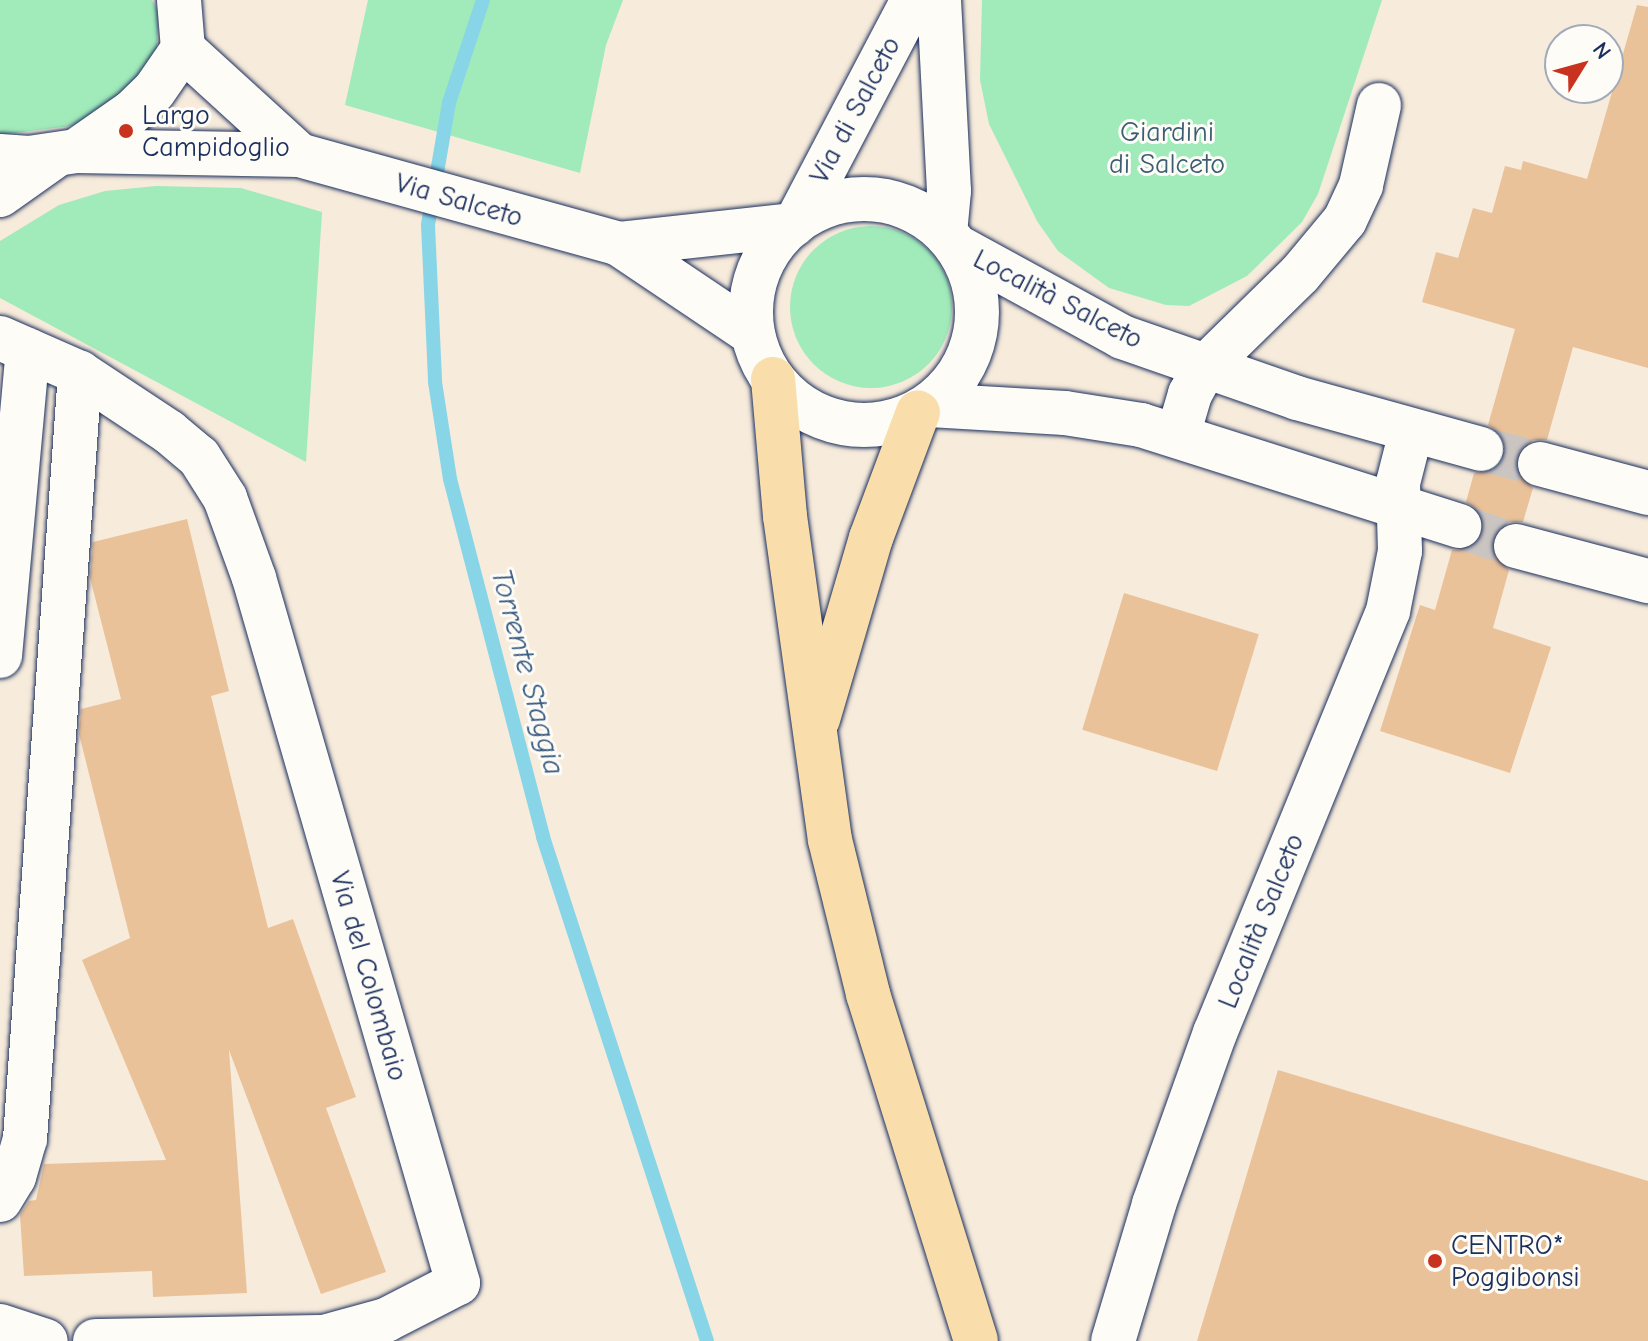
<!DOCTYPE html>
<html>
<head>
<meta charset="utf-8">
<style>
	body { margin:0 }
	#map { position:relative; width:1648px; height:1341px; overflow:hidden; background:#f7ebdb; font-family:"Comic Neue",sans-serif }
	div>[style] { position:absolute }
	.green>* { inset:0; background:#a1eaba }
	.round { border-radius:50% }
	.stream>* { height:14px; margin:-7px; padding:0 7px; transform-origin:7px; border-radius:7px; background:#89d5e8 }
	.building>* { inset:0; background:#eac29a; transform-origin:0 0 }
	.street-tunnel>* { height:44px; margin-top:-22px; transform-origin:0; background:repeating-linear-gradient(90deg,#cbc5c2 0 44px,transparent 0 66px) }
	.roads { filter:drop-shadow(0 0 2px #1b2f5e) drop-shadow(0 0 2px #1b2f5e) }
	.street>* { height:44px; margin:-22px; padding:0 22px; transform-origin:22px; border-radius:22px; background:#fdfcf7 }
	.secondary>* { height:44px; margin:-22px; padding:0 22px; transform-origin:22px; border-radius:22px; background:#fdfcf7 }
	.secondary>.ring { margin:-22px; padding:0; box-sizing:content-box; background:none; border:44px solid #fdfcf7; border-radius:50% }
	.highway>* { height:44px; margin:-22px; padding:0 22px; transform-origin:22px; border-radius:22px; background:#f9ddab }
	.dots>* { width:22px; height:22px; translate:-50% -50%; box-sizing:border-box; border:4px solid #fdfcf7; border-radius:50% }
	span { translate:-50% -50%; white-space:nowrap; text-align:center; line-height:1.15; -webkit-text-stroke:6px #fdfcf7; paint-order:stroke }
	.street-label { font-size:28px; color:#1b2f5e }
	.poi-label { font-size:28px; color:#1b2f5e }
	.left { translate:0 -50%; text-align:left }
	.park-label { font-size:28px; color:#3c5e75 }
	.water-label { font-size:30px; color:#365880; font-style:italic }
	.north { position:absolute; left:1544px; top:24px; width:80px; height:80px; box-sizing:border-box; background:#fdfcf7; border:2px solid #a3aaba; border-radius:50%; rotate:53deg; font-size:22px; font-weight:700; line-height:32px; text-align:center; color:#1b2f5e }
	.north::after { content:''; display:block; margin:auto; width:28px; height:36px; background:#c8321e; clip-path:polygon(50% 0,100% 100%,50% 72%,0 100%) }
</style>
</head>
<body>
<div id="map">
	<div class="green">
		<div style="clip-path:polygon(0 0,152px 0,159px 12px,156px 57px,104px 112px,70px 126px,0 135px)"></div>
		<div style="clip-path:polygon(368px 0,623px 0,606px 45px,580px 173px,345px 105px)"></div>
		<div style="clip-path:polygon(982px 0,1382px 0,1318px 194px,1302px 222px,1247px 276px,1189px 306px,1166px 305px,1109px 288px,1058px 251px,1037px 221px,989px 124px,980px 80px)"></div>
		<div style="clip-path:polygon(156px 186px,241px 188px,322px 212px,306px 462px,0 298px,0 241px,59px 205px,105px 191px)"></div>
		<div class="round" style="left:790px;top:226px;width:162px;height:162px"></div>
	</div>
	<div class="stream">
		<div style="left:483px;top:0;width:108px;rotate:108.3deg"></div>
		<div style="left:449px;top:103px;width:124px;rotate:99.8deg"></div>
		<div style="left:428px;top:225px;width:157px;rotate:87.4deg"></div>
		<div style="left:435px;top:382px;width:98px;rotate:81.2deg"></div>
		<div style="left:450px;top:479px;width:370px;rotate:75.4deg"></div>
		<div style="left:543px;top:837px;width:530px;rotate:71.98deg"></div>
	</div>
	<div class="building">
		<div style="clip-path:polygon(1637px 5px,1648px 7px,1648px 368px,1573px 347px,1547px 440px,1533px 440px,1516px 457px,1516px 471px,1533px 488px,1523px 522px,1509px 522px,1492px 539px,1492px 553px,1509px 570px,1493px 628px,1551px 647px,1510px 773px,1380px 731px,1420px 605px,1435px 610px,1452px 550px,1465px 550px,1482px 534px,1478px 510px,1466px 502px,1474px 473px,1498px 467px,1505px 455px,1499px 432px,1488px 425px,1515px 329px,1422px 302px,1436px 252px,1458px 258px,1473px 208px,1492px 213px,1505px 166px,1521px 170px,1523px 161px,1587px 179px)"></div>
		<div style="clip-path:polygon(187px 519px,229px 691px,211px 696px,268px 928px,293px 919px,356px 1097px,326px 1108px,386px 1272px,321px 1294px,229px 1050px,247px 1293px,153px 1297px,152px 1271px,24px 1276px,20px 1215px,29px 1201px,36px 1200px,44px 1164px,166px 1160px,82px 960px,130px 938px,79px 734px,81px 709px,121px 699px,90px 578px,93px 542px)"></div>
		<div style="left:1124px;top:593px;width:141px;height:143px;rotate:17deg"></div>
		<div style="clip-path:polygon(1278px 1070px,1648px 1181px,1648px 1341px,1197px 1341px)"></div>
	</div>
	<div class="street-tunnel">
		<div style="left:1481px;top:449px;width:61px;rotate:14.3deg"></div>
		<div style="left:1459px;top:526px;width:60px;rotate:19.3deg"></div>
	</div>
	<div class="roads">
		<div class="street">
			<div style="left:956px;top:246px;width:189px;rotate:28.7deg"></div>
			<div style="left:1122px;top:337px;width:185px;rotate:19.2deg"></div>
			<div style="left:1297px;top:398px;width:191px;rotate:15.5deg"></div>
			<div style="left:0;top:338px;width:87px;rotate:23.6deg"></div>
			<div style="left:80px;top:373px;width:107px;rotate:33.5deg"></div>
			<div style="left:169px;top:432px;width:39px;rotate:40deg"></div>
			<div style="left:199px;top:457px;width:49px;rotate:57.6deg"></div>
			<div style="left:225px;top:498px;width:85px;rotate:70.1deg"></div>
			<div style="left:254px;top:578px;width:734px;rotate:73.86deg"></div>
			<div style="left:458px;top:1283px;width:81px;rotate:152.8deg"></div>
			<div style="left:386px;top:1320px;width:64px;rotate:164.7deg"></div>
			<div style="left:324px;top:1337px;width:229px;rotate:179deg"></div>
			<div style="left:930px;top:405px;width:135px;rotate:3.4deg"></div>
			<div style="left:1065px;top:413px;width:77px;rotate:9deg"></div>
			<div style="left:1141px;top:425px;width:334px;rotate:17.6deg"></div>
			<div style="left:1178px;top:435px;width:43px;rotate:-73.7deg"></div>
			<div style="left:1190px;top:394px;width:31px;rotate:-61deg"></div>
			<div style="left:1205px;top:367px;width:133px;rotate:-44.4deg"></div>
			<div style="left:1300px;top:274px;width:70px;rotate:-50.2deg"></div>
			<div style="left:1345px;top:220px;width:38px;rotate:-65deg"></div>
			<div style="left:1361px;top:185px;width:82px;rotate:-77.3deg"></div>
			<div style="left:1540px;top:464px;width:112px;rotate:15deg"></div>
			<div style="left:1516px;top:546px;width:137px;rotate:14.9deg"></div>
			<div style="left:0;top:656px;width:307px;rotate:-84.8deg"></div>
			<div style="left:0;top:1200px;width:27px;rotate:-59deg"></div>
			<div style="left:14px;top:1177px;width:40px;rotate:-74deg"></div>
			<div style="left:25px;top:1139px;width:768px;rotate:-85.89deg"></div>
			<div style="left:0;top:1326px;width:48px;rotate:18.1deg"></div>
			<div style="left:1113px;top:1341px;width:143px;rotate:-73.3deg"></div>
			<div style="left:1154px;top:1204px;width:182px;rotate:-70.4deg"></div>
			<div style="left:1215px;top:1033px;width:456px;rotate:-67.7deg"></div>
			<div style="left:1388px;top:611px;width:61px;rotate:-78.7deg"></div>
			<div style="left:1400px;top:551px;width:68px;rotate:-91.7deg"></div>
			<div style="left:1398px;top:483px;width:53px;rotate:-75.7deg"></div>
		</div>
		<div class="secondary">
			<div style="left:939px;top:0;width:191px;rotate:87deg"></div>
			<div style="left:949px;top:191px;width:42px;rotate:95.4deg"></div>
			<div style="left:183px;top:49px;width:157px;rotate:42.4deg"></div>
			<div style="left:76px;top:151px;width:223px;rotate:1deg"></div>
			<div style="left:299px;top:155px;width:332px;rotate:15.5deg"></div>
			<div style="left:619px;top:244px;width:161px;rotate:33.9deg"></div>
			<div style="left:0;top:156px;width:29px;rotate:4deg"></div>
			<div style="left:29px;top:158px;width:48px;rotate:-8.5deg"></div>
			<div style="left:76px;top:151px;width:68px;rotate:-34.9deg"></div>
			<div style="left:132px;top:112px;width:30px;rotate:-44deg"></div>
			<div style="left:154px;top:91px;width:51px;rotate:-55.4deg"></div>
			<div style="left:183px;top:49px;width:49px;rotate:-94.7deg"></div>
			<div style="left:0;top:195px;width:67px;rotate:-35.3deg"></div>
			<div class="ring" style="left:751px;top:199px;width:182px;height:182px"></div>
			<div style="left:797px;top:221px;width:250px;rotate:-62.3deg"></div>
			<div style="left:619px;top:244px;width:175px;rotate:-6.2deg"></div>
		</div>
		<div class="highway">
			<div style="left:773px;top:379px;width:138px;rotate:85deg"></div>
			<div style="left:785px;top:516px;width:327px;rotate:82.1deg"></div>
			<div style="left:830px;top:840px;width:159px;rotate:76.1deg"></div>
			<div style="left:868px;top:994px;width:363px;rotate:72.7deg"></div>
			<div style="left:818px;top:719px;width:189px;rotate:-73.7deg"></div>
			<div style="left:871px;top:538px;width:134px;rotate:-69.5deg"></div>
		</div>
	</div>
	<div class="dots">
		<div style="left:126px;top:131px;background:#c8321e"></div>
		<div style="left:1435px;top:1261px;background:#c8321e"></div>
	</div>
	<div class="street-label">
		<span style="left:855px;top:110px;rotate:-62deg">Via di Salceto</span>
		<span style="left:459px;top:200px;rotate:16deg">Via Salceto</span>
		<span style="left:1058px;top:299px;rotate:27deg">Località Salceto</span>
		<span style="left:1261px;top:921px;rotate:-68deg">Località Salceto</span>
		<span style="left:369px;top:976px;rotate:74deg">Via del Colombaio</span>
	</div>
	<div class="poi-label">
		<span class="left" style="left:142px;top:131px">Largo<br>Campidoglio</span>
		<span class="left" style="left:1451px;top:1261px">CENTRO*<br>Poggibonsi</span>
	</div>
	<div class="park-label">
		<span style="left:1167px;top:148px">Giardini<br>di Salceto</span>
	</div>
	<div class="water-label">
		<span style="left:527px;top:672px;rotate:75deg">Torrente Staggia</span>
	</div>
	<div class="north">N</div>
</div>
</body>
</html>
